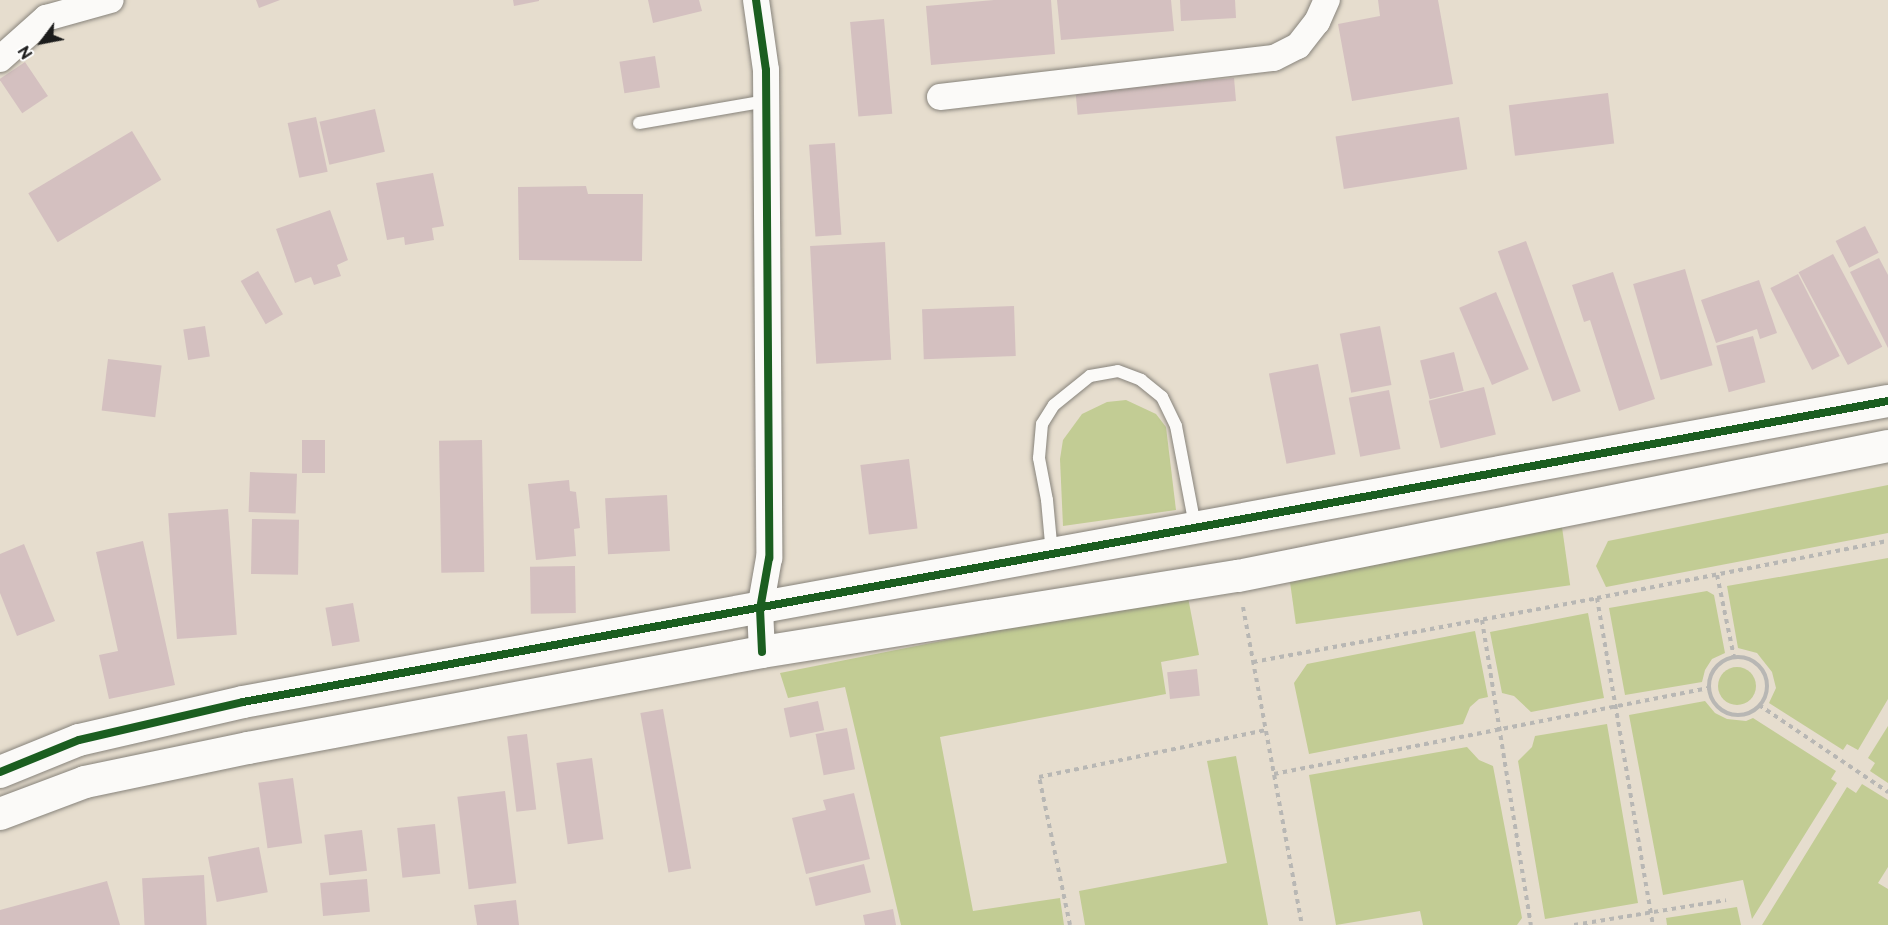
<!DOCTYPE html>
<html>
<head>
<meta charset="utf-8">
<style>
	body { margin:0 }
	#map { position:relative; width:1888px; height:925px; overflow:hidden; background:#e6ddce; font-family:"Balsamiq Sans",sans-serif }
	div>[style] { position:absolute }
	.green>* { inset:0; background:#c2cc94; transform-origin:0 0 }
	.round { border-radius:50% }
	.building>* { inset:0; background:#d4c0c0; transform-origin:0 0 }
	.path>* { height:4px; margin-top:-2px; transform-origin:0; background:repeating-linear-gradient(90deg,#b8b7b4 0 4.5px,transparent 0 9px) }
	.path>.ring { margin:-2px; padding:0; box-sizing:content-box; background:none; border:4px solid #b8b7b4; border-radius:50% }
	.roads { filter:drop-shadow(0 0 2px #87837b) drop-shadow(0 0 2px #87837b) }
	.service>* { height:12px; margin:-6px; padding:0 6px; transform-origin:6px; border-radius:6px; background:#fbfaf8 }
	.minor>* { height:26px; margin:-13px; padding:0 13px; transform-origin:13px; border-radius:13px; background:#fbfaf8 }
	.tertiary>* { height:32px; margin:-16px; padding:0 16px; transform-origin:16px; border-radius:16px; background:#fbfaf8 }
	.cycleway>* { height:8px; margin:-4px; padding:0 4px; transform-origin:4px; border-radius:4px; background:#1b5e20 }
	span { translate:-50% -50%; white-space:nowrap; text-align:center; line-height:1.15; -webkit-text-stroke:6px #fff; paint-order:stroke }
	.north { position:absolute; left:12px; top:12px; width:60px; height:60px; -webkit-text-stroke:4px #fff; paint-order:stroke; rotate:238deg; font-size:16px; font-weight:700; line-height:24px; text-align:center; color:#1c1c1c }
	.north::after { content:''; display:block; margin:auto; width:21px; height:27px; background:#1c1c1c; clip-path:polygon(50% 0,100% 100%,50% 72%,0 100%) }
</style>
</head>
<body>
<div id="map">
	<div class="green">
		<div style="clip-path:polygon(1126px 400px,1156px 414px,1166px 427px,1176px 510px,1063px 526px,1060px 459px,1063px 440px,1082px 414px,1107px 402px)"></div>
		<div style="clip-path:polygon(1888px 485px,1888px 533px,1606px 587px,1596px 566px,1608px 541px)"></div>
		<div style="left:1561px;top:520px;width:66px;height:277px;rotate:82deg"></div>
		<div style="clip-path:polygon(1888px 558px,1888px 699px,1858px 750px,1847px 744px,1843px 750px,1769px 703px,1776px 688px,1772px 672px,1757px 653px,1738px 648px,1727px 586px)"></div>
		<div style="clip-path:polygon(1707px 591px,1714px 595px,1725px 653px,1712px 659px,1705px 670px,1702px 682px,1625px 695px,1609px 608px)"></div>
		<div style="clip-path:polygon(1187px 592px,1199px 655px,1161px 662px,1166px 694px,940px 737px,973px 911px,1060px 898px,1064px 925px,901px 925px,845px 687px,788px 698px,780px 673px)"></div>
		<div style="clip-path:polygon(1588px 613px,1604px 698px,1531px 712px,1514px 696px,1502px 693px,1490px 632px)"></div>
		<div style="clip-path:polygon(1475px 631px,1488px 697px,1479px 699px,1470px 707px,1463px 724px,1309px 754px,1294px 683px,1307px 664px)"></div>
		<div class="round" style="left:1718px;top:667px;width:38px;height:38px"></div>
		<div style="clip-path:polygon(1705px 701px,1715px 713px,1727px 719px,1746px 721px,1753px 718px,1836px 771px,1831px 779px,1837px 783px,1752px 919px,1743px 880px,1663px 895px,1629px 715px)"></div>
		<div style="clip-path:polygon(1607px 724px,1638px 903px,1545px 919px,1518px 761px,1532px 747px,1535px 736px)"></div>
		<div style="clip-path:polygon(1888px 726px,1888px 783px,1870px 771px,1875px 763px,1868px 758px)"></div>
		<div style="clip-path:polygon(1467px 747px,1479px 760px,1493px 766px,1522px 918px,1517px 925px,1423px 925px,1420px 911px,1336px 925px,1309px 775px)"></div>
		<div style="clip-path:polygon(1236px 756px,1268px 925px,1085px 925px,1079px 891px,1227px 863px,1207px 761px)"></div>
		<div style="clip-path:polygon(1862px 784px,1888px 800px,1888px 867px,1878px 883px,1888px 889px,1888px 925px,1762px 925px,1847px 787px,1856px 793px)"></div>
		<div style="clip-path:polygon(1737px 907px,1741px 925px,1667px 925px,1666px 918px)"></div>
	</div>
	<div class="building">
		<div style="clip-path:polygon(256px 0,280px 0,259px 8px)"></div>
		<div style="clip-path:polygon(513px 0,539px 0,539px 1px,514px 6px)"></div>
		<div style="clip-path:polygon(648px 0,699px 0,702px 11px,653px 23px)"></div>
		<div style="clip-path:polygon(994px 0,1051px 0,1055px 54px,931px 65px,926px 6px)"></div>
		<div style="clip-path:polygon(1057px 0,1171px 0,1174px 31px,1061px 40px)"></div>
		<div style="clip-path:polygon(1180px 0,1235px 0,1236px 18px,1181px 21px)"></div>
		<div style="clip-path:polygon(1378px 0,1438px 0,1453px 84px,1352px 101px,1338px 24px,1380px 16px)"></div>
		<div style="left:884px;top:19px;width:95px;height:34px;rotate:85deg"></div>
		<div style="left:655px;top:56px;width:32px;height:36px;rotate:81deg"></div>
		<div style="left:25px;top:62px;width:41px;height:31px;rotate:56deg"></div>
		<div style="left:1234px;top:78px;width:23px;height:159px;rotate:85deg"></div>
		<div style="left:1608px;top:93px;width:51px;height:100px;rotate:83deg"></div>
		<div style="left:375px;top:109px;width:44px;height:57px;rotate:77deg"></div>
		<div style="left:316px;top:117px;width:56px;height:29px;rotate:78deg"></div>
		<div style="left:1459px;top:117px;width:53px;height:125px;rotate:81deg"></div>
		<div style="left:132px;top:131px;width:57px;height:121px;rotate:59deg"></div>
		<div style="left:835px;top:143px;width:92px;height:26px;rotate:86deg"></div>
		<div style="clip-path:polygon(433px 173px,444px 226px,432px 228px,434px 240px,405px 245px,404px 237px,387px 240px,376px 183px)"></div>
		<div style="clip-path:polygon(586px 186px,588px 194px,643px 194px,642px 261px,519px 260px,518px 187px)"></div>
		<div style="clip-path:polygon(330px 210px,348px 260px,337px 265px,341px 276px,314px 285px,311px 277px,295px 283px,276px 229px)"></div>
		<div style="left:1865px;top:226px;width:30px;height:33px;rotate:63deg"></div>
		<div style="left:1526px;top:241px;width:160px;height:30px;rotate:70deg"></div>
		<div style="left:885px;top:242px;width:118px;height:75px;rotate:87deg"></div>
		<div style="left:1833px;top:254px;width:105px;height:39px;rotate:62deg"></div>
		<div style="clip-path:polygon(1879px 258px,1888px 275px,1888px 348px,1850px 272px)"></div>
		<div style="left:1685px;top:269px;width:100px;height:54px;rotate:74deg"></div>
		<div style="left:258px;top:271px;width:50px;height:20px;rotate:60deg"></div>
		<div style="clip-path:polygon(1613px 272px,1655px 399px,1619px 411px,1590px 320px,1584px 322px,1572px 285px)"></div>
		<div style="left:1798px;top:274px;width:92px;height:31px;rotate:63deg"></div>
		<div style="clip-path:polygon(1759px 280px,1777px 333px,1760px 339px,1757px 329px,1716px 343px,1701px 300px)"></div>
		<div style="left:1496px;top:292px;width:84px;height:40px;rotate:67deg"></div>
		<div style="left:1014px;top:306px;width:50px;height:92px;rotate:88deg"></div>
		<div style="left:205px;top:326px;width:31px;height:22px;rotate:81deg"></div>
		<div style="left:1380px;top:326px;width:60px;height:41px;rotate:79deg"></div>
		<div style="left:1753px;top:336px;width:48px;height:38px;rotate:75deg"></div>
		<div style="left:1454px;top:352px;width:40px;height:35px;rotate:76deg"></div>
		<div style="left:108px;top:359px;width:54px;height:52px;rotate:7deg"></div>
		<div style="left:1318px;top:364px;width:92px;height:50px;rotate:79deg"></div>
		<div style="left:1484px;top:387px;width:49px;height:57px;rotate:76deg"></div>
		<div style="left:1389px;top:390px;width:60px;height:41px;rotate:79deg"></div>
		<div style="left:302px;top:440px;width:23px;height:33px"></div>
		<div style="left:482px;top:440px;width:132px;height:43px;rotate:89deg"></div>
		<div style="left:909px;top:459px;width:70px;height:49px;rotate:83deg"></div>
		<div style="left:250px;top:472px;width:47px;height:40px;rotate:2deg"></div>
		<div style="clip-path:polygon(569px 480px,570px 491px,576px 492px,580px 528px,574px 529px,576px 556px,536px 560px,528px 484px)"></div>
		<div style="left:667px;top:495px;width:56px;height:62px;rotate:87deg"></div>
		<div style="left:228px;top:509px;width:126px;height:60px;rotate:86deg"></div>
		<div style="left:252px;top:519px;width:47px;height:55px;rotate:1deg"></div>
		<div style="clip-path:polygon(143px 541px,175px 685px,109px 699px,99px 655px,118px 651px,96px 552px)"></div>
		<div style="clip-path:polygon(24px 544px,55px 621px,17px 636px,0 593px,0 554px)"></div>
		<div style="left:575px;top:566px;width:47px;height:45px;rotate:89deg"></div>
		<div style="left:353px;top:603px;width:39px;height:28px;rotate:80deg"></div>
		<div style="left:1197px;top:669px;width:27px;height:30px;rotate:84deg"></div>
		<div style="left:818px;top:701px;width:30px;height:35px;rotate:78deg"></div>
		<div style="left:663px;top:709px;width:162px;height:23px;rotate:80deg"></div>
		<div style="left:847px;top:728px;width:42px;height:32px;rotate:79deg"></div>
		<div style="left:527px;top:734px;width:76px;height:20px;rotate:83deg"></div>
		<div style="left:592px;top:758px;width:82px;height:36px;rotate:82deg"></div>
		<div style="left:293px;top:778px;width:66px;height:35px;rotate:82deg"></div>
		<div style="left:505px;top:791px;width:93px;height:48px;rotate:83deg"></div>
		<div style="clip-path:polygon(854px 793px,870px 859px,806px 874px,792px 818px,826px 810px,823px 800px)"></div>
		<div style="left:435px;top:824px;width:50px;height:38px;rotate:84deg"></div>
		<div style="left:362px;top:830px;width:41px;height:38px;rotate:83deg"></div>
		<div style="left:259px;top:847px;width:46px;height:52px;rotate:79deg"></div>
		<div style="left:864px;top:864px;width:29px;height:57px;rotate:76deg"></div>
		<div style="left:204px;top:875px;width:50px;height:62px;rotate:87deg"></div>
		<div style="left:367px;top:879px;width:33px;height:47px;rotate:85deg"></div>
		<div style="clip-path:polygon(107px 881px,120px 925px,0 925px,0 910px)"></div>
		<div style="clip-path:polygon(516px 900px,519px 925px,477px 925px,474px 905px)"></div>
		<div style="clip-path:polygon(893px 909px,896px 925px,865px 925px,863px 915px)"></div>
	</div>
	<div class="path">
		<div style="left:1717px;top:575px;width:84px;rotate:78.3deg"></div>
		<div style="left:1597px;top:598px;width:297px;rotate:-11.1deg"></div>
		<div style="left:1243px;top:607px;width:323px;rotate:79.5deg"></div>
		<div style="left:1482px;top:620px;width:309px;rotate:80.9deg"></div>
		<div class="ring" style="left:1709px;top:657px;width:54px;height:54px"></div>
		<div style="left:1253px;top:662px;width:350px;rotate:-10.5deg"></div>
		<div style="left:1597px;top:598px;width:332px;rotate:80.3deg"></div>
		<div style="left:1759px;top:705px;width:156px;rotate:34deg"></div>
		<div style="left:1274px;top:774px;width:443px;rotate:-11.2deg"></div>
		<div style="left:1070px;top:925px;width:151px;rotate:-101.8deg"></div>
		<div style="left:1039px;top:777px;width:232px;rotate:-11.7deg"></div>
		<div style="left:1574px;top:925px;width:154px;rotate:-9.3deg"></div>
	</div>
	<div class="roads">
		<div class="service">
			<div style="left:639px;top:123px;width:129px;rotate:-9.8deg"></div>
			<div style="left:1052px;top:554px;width:54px;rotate:-95.3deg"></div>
			<div style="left:1047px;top:500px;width:43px;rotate:-100.8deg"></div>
			<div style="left:1039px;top:458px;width:34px;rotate:-85deg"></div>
			<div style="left:1042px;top:424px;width:22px;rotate:-58deg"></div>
			<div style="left:1054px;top:405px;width:46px;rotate:-38.9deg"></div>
			<div style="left:1090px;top:376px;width:28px;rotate:-10deg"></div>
			<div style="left:1118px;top:371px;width:25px;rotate:21deg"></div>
			<div style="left:1141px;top:380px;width:27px;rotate:39deg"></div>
			<div style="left:1162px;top:397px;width:32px;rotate:64deg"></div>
			<div style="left:1176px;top:426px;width:102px;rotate:79.2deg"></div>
		</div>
		<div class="minor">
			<div style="left:756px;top:0;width:71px;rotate:81.9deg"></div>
			<div style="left:766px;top:70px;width:488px;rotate:89.6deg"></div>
			<div style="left:769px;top:558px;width:52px;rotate:100deg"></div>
			<div style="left:760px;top:609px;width:43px;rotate:87.3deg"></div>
			<div style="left:0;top:59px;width:62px;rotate:-41.7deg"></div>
			<div style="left:46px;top:18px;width:67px;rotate:-15.5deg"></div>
			<div style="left:940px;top:97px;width:336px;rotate:-6.7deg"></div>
			<div style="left:1274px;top:58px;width:27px;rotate:-27deg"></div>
			<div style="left:1298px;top:46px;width:31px;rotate:-52deg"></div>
			<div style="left:1317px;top:22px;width:24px;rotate:-66deg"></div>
		</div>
		<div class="tertiary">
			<div style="left:0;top:772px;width:85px;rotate:-22.1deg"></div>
			<div style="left:79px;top:740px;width:168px;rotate:-13deg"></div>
			<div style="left:243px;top:702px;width:1672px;rotate:-10.37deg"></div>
			<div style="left:0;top:814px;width:91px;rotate:-20.6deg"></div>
			<div style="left:85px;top:782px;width:167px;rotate:-11.8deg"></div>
			<div style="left:248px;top:748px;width:523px;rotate:-10.58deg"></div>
			<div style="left:762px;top:652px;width:482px;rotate:-9.1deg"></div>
			<div style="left:1238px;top:576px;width:663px;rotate:-11.31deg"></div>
		</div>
	</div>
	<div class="cycleway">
		<div style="left:756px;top:0;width:71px;rotate:81.9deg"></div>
		<div style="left:766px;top:70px;width:488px;rotate:89.6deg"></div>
		<div style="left:769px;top:558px;width:52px;rotate:100deg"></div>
		<div style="left:760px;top:609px;width:43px;rotate:87.3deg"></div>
		<div style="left:0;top:772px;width:85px;rotate:-22.1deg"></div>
		<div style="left:79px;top:740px;width:168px;rotate:-13deg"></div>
		<div style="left:243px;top:702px;width:1672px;rotate:-10.37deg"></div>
	</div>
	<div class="north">N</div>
</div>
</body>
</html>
